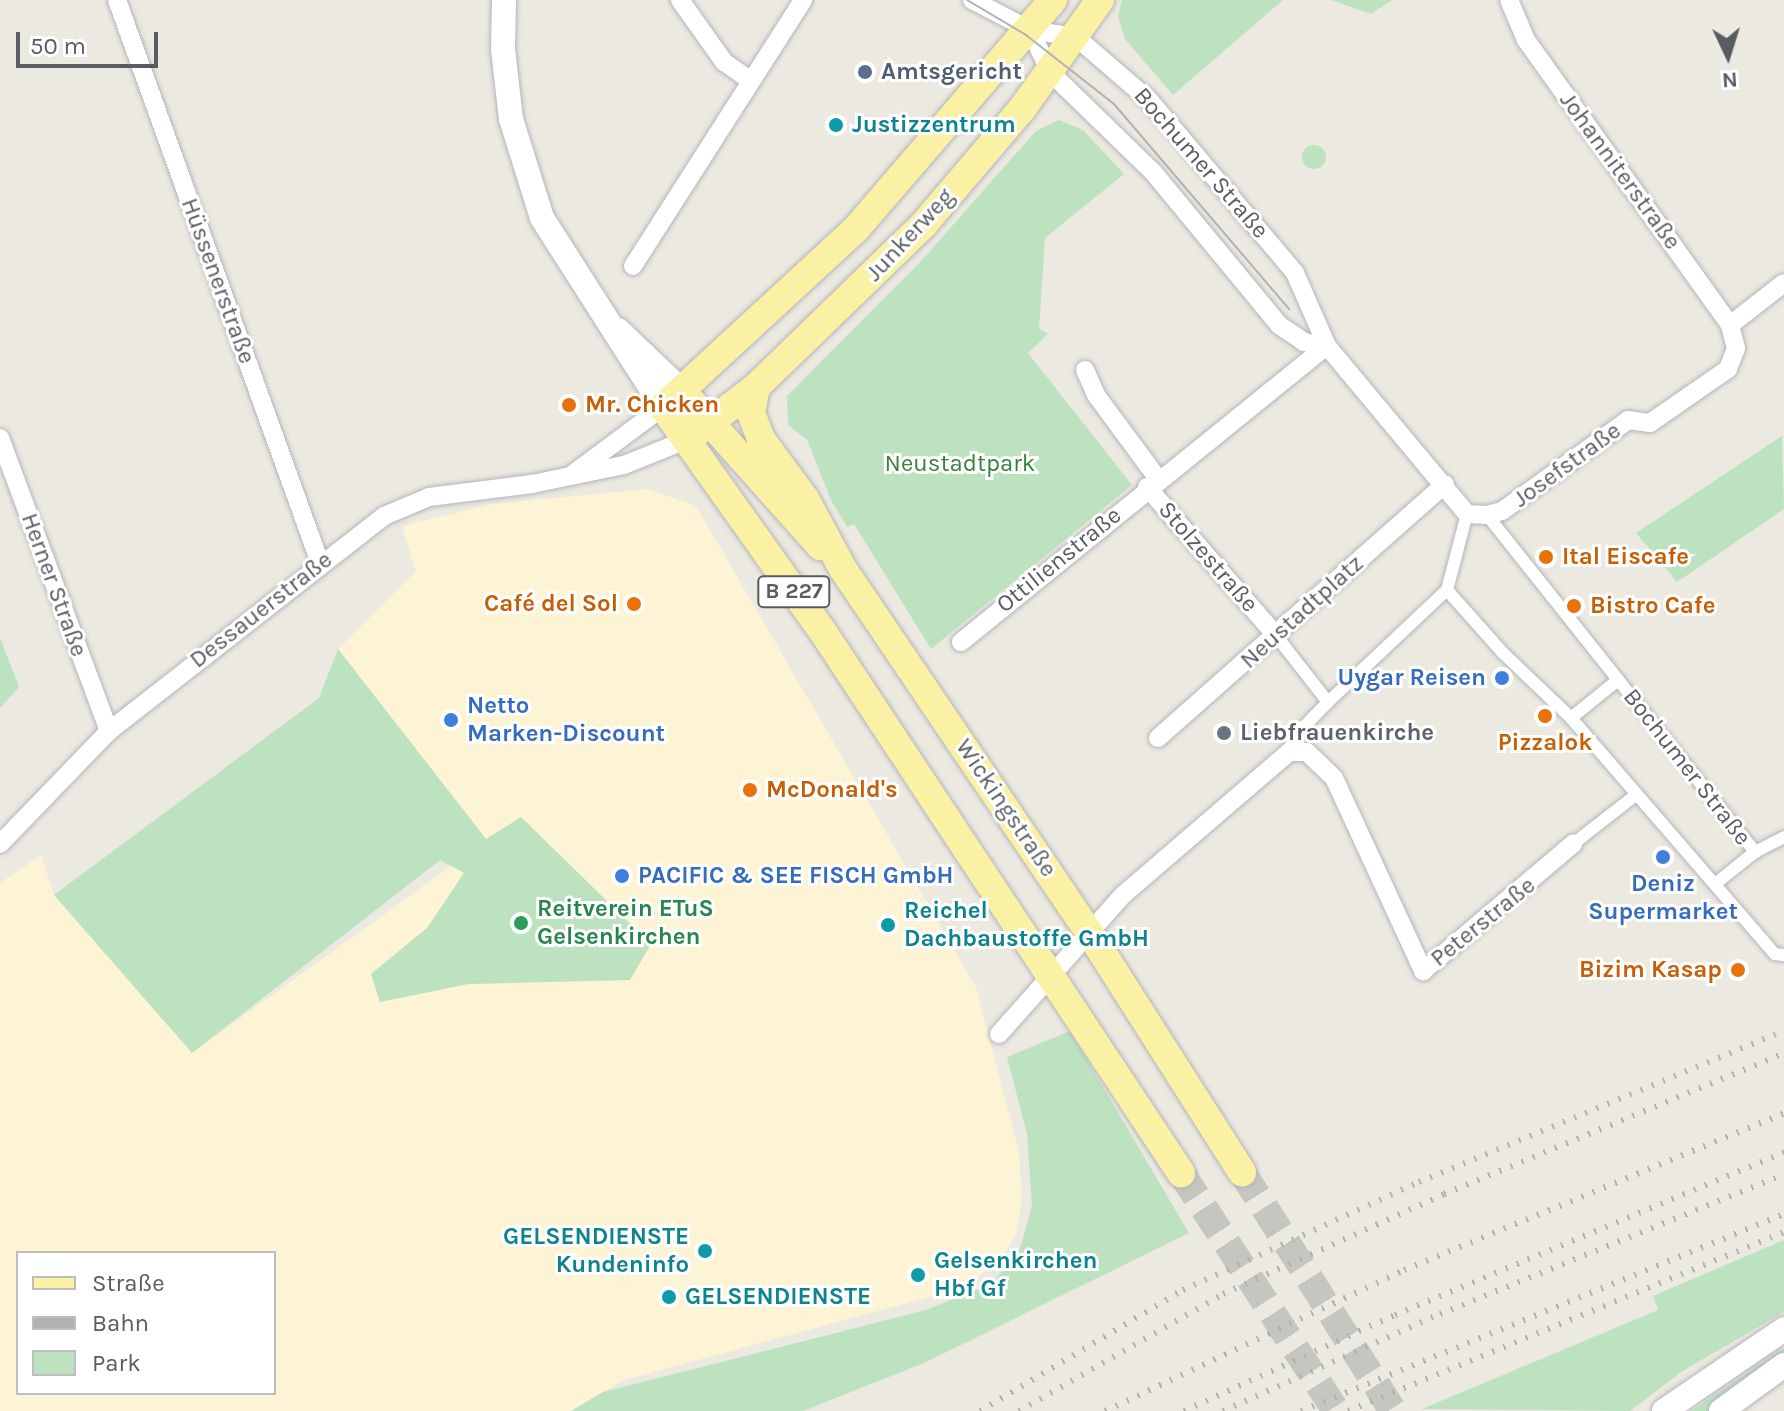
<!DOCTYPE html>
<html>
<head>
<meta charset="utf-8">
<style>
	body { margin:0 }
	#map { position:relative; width:1784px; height:1411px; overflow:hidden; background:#ebe9e0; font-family:Karla,sans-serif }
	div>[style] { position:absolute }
	.commercial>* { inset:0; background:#fcf4d4 }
	.green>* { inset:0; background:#bde2bf }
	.round { border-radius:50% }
	.primary-tunnel>* { height:28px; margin-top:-14px; transform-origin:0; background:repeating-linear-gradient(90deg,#c6c6c0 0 28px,transparent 0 42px) }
	.roads { filter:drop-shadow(0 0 2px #b3b5ba) drop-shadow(0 0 2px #b3b5ba) }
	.pedestrian>* { height:12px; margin:-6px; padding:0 6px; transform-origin:6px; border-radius:6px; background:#fff }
	.minor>* { height:18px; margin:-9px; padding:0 9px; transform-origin:9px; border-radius:9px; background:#fff }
	.secondary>* { height:24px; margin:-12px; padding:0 12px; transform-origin:12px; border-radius:12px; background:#fff }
	.primary>* { height:28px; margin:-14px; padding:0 14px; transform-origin:14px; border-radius:14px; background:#fbf1a5 }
	.tram>* { height:2px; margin:-1px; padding:0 1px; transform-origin:1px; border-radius:1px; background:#b1b2b2 }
	.rail>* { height:6px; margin-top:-3px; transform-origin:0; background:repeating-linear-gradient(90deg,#b1b2b2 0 2px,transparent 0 12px) }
	.dots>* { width:22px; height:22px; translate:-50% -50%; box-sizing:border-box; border:4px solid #fff; border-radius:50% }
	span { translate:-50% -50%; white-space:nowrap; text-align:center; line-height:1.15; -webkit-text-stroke:6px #fff; paint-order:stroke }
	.shield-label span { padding:2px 6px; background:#fff; border:2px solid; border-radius:6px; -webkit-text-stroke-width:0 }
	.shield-label { font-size:22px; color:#595c60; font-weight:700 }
	.service-label { font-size:24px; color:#4e5e75; font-weight:700 }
	.left { translate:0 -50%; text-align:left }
	.culture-label { font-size:24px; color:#0d838f; font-weight:700 }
	.right { translate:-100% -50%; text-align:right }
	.street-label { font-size:24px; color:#595c60 }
	.food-label { font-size:24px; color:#c56008; font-weight:700 }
	.park-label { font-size:24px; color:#38803f }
	.shop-label { font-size:24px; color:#366cbe; font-weight:700 }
	.worship-label { font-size:24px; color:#5b616d; font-weight:700 }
	.leisure-label { font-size:24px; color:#27864d; font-weight:700 }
	.legend { position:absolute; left:16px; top:1251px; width:260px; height:144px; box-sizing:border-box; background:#fff; border:2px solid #bdbebf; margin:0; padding:10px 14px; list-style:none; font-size:24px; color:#595c60 }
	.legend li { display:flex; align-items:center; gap:16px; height:40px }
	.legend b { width:40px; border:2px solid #bdbebf }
	.north { position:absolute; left:1688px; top:16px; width:80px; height:80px; -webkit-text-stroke:6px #fff; paint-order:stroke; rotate:176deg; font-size:22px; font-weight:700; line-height:32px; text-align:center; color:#595c60 }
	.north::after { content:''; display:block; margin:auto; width:28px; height:36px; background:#595c60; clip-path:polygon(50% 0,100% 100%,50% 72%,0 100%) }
	.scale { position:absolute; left:16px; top:32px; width:142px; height:36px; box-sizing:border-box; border:4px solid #595c60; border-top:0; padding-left:10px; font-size:24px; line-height:28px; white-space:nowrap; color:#595c60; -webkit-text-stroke:6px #fff; paint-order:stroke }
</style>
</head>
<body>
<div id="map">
	<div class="commercial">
		<div style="clip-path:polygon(evenodd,647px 489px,696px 506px,976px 987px,1019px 1152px,1022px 1201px,1015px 1237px,1002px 1257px,966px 1287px,624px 1380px,571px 1411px,0 1411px,0 883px,41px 855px,54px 895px,192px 1053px,451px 866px,464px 872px,448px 900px,427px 928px,371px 974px,380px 1002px,468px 984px,630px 980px,486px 839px,338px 649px,416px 571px,402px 526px,492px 504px,647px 489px,18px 1253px,274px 1253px,274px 1393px,18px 1393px,18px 1253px)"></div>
	</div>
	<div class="green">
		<div style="clip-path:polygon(1122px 0,1283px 0,1173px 95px,1125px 39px,1118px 16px)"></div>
		<div style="clip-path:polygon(1331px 0,1392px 0,1371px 14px)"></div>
		<div style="clip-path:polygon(1059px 120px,1083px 130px,1124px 174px,1045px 238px,1039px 329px,1048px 334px,1028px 353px,1132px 485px,931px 649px,854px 524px,847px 527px,831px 500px,807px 440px,788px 425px,787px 396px,922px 260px,1036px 131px)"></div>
		<div class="round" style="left:1302px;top:145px;width:24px;height:24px"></div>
		<div style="clip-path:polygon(1782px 436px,1784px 509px,1677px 582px,1636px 533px)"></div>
		<div style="clip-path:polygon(0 638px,19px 687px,0 708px)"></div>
		<div style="clip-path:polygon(338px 649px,486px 839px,521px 817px,651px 944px,630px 980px,468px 984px,380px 1002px,371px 974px,427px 928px,464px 873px,440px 860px,192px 1053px,54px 895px,319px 698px)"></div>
		<div style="clip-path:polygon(1070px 1031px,1189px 1233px,924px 1363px,803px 1411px,571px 1411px,603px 1392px,926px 1310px,993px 1283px,1021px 1246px,1032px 1205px,1027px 1134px,1007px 1057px)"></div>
		<div style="clip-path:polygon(1784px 1240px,1784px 1312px,1681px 1372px,1630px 1411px,1422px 1409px,1658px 1310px,1653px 1296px)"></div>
		<div style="clip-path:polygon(1784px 1348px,1784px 1354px,1710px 1411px,1691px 1411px)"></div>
	</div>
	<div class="primary-tunnel">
		<div style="left:1242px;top:1172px;width:283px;rotate:57.7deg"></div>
		<div style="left:1181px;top:1173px;width:284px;rotate:56.9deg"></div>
	</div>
	<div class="roads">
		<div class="pedestrian">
			<div style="left:1487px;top:515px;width:431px;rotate:51.5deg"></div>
			<div style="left:1755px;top:852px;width:51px;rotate:141.3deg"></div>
			<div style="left:1447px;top:590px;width:84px;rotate:48.4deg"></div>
			<div style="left:1503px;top:653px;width:94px;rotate:43.7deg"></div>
			<div style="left:1571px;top:718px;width:312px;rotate:49.2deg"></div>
			<div style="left:1775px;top:954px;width:9px;rotate:6deg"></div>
			<div style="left:1274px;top:633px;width:88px;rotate:52deg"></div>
			<div style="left:1571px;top:718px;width:60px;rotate:-39deg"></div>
			<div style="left:1289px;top:752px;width:15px;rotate:-74deg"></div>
			<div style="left:1293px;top:738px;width:50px;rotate:-45.8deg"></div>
			<div style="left:1328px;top:702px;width:163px;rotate:-43.3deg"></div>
			<div style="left:1447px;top:590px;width:79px;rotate:-75.3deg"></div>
			<div style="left:1573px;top:844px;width:81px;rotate:-38deg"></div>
			<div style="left:1755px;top:852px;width:33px;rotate:-27deg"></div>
		</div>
		<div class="minor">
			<div style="left:117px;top:0;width:598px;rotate:70.17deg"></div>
			<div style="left:680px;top:0;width:76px;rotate:54.6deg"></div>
			<div style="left:724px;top:62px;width:33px;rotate:35deg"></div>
			<div style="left:972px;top:0;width:65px;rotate:27.3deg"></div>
			<div style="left:1030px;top:30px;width:47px;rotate:8.7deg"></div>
			<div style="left:1076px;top:37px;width:96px;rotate:40.8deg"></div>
			<div style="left:1149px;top:100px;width:226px;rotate:49.8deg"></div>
			<div style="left:1295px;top:273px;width:80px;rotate:66.3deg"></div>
			<div style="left:1327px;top:346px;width:219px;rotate:50.2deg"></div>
			<div style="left:1467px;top:514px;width:20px;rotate:3deg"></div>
			<div style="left:1487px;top:515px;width:16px;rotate:-15deg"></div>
			<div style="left:1502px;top:511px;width:155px;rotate:-35.8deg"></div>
			<div style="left:1628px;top:420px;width:22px;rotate:8deg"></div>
			<div style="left:1650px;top:423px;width:95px;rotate:-34.7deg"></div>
			<div style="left:1728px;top:369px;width:22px;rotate:-69deg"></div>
			<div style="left:1736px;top:348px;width:24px;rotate:-105deg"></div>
			<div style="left:1730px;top:325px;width:350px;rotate:-125.6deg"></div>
			<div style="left:1526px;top:40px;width:43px;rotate:-113deg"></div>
			<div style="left:1030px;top:30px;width:47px;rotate:64.5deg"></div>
			<div style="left:1050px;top:72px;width:144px;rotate:44.2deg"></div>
			<div style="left:1153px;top:172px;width:198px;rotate:50.5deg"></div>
			<div style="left:1279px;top:325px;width:30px;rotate:34deg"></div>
			<div style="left:1304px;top:342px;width:23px;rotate:10deg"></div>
			<div style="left:633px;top:266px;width:316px;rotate:-57.4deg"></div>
			<div style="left:1730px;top:325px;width:68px;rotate:-37.9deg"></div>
			<div style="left:1085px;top:370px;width:27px;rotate:66deg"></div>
			<div style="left:1096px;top:395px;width:104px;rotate:53.6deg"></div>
			<div style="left:0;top:438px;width:313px;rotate:69.6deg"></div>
			<div style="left:574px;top:473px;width:111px;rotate:-36.6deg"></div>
			<div style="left:1147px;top:487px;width:194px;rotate:49deg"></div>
			<div style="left:961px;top:642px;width:471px;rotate:-39deg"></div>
			<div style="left:1158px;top:738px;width:383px;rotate:-41.5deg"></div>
			<div style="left:0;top:844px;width:157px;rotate:-46deg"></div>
			<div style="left:109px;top:731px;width:349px;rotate:-38deg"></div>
			<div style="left:384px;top:516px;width:49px;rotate:-22.9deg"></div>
			<div style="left:429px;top:497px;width:104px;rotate:-7.2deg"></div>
			<div style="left:532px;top:484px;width:94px;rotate:-11.7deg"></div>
			<div style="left:624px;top:465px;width:69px;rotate:-22.1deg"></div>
			<div style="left:999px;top:1034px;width:186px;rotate:-48.3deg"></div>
			<div style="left:1123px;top:895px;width:219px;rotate:-40.7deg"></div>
			<div style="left:1289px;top:752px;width:18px"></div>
			<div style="left:1307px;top:752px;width:37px;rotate:44deg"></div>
			<div style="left:1334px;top:778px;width:213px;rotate:65.2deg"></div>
			<div style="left:1423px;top:971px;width:197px;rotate:-40.3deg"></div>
		</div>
		<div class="secondary">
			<div style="left:504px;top:0;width:49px;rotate:91.2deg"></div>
			<div style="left:503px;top:49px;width:70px;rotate:83.5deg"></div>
			<div style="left:511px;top:119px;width:104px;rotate:72.6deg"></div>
			<div style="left:542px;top:218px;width:224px;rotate:57.4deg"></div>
			<div style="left:618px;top:330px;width:88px;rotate:43.6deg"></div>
			<div style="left:1664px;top:1411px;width:145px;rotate:-34.3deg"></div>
			<div style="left:1721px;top:1411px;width:78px;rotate:-36.1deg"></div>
		</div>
		<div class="primary">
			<div style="left:1053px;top:0;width:301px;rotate:130.7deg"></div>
			<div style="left:857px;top:228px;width:264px;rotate:137.3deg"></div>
			<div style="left:663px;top:407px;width:276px;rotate:54.6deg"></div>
			<div style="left:823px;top:632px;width:649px;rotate:56.51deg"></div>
			<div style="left:756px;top:387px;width:26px;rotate:101deg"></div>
			<div style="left:751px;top:413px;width:28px;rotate:69deg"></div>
			<div style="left:761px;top:439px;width:74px;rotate:53.7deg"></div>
			<div style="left:805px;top:499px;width:80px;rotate:61.5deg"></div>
			<div style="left:843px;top:569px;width:439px;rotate:55.9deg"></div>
			<div style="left:1089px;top:932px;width:285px;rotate:57.5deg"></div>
			<div style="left:682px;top:391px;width:208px;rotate:48.3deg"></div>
			<div style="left:688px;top:439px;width:86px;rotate:-37.4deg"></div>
			<div style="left:756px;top:387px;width:234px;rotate:-44.1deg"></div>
			<div style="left:924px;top:224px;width:151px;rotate:-49.6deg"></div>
			<div style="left:1022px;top:109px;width:134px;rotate:-54.4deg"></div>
		</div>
	</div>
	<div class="tram">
		<div style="left:967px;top:0;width:69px;rotate:30.7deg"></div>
		<div style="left:1026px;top:35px;width:112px;rotate:38.1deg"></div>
		<div style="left:1114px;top:104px;width:270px;rotate:49.5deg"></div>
	</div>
	<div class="rail">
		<div style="left:980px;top:1411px;width:236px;rotate:-30.8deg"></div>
		<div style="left:1183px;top:1290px;width:260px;rotate:-24.6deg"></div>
		<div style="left:1419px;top:1182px;width:395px;rotate:-22.5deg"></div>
		<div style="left:1019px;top:1411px;width:235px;rotate:-29.8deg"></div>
		<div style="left:1223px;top:1294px;width:243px;rotate:-24.3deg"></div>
		<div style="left:1444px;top:1194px;width:368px;rotate:-22.5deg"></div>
		<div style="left:1105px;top:1411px;width:331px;rotate:-25.2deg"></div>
		<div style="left:1404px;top:1270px;width:411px;rotate:-22.4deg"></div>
		<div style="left:1184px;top:1411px;width:232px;rotate:-24.5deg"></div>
		<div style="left:1395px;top:1315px;width:422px;rotate:-22.7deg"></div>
		<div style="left:1223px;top:1411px;width:238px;rotate:-24.1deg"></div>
		<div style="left:1440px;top:1314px;width:371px;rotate:-22.1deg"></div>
		<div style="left:1301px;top:1411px;width:522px;rotate:-22.19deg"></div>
		<div style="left:1348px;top:1411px;width:471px;rotate:-22.3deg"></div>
	</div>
	<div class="dots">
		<div style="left:865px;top:72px;background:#5c6f8a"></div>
		<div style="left:836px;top:125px;background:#0f9aa8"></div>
		<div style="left:569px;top:405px;background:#e8710a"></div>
		<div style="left:1546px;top:557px;background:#e8710a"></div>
		<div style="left:634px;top:604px;background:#e8710a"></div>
		<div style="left:1574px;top:606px;background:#e8710a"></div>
		<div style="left:1502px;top:678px;background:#3f7fe0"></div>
		<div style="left:1545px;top:716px;background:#e8710a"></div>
		<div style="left:451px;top:720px;background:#3f7fe0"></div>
		<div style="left:1224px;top:733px;background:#6b7280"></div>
		<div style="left:750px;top:790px;background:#e8710a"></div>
		<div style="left:1663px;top:857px;background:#3f7fe0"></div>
		<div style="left:622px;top:876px;background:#3f7fe0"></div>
		<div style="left:521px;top:923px;background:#2e9e5b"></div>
		<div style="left:888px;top:925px;background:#0f9aa8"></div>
		<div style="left:1738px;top:970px;background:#e8710a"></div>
		<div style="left:705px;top:1251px;background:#0f9aa8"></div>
		<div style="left:918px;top:1275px;background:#0f9aa8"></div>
		<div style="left:669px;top:1297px;background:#0f9aa8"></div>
	</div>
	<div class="shield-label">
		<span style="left:794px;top:592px">B 227</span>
	</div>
	<div class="service-label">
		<span class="left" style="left:881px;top:72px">Amtsgericht</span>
	</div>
	<div class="culture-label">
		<span class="left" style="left:852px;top:125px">Justizzentrum</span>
		<span class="left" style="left:904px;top:925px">Reichel<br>Dachbaustoffe GmbH</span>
		<span class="right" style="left:689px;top:1251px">GELSENDIENSTE<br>Kundeninfo</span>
		<span class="left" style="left:934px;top:1275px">Gelsenkirchen<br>Hbf Gf</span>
		<span class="left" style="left:685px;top:1297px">GELSENDIENSTE</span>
	</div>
	<div class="street-label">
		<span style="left:1201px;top:163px;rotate:49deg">Bochumer Straße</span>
		<span style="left:1620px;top:171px;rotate:54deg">Johanniterstraße</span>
		<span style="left:910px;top:235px;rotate:-47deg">Junkerweg</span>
		<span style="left:218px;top:281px;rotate:70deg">Hüssenerstraße</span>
		<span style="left:1567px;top:465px;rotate:-36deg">Josefstraße</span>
		<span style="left:1208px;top:557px;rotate:49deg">Stolzestraße</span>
		<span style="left:1059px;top:560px;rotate:-39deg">Ottilienstraße</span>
		<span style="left:54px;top:585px;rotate:70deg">Herner Straße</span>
		<span style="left:261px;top:610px;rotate:-38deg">Dessauerstraße</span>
		<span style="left:1302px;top:612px;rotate:-42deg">Neustadtplatz</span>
		<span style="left:1687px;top:767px;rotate:52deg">Bochumer Straße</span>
		<span style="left:1006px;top:808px;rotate:56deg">Wickingstraße</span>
		<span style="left:1483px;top:922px;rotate:-39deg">Peterstraße</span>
	</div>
	<div class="food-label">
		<span class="left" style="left:585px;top:405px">Mr. Chicken</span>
		<span class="left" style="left:1562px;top:557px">Ital Eiscafe</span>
		<span class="right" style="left:618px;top:604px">Café del Sol</span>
		<span class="left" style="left:1590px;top:606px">Bistro Cafe</span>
		<span style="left:1545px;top:743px">Pizzalok</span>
		<span class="left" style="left:766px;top:790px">McDonald's</span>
		<span class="right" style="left:1722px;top:970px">Bizim Kasap</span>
	</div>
	<div class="park-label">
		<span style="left:960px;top:464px">Neustadtpark</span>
	</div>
	<div class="shop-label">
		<span class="right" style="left:1486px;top:678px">Uygar Reisen</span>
		<span class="left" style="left:467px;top:720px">Netto<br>Marken-Discount</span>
		<span class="left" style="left:638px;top:876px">PACIFIC &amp; SEE FISCH GmbH</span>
		<span style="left:1663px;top:898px">Deniz<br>Supermarket</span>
	</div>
	<div class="worship-label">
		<span class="left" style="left:1240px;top:733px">Liebfrauenkirche</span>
	</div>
	<div class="leisure-label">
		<span class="left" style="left:537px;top:923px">Reitverein ETuS<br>Gelsenkirchen</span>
	</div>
	<ul class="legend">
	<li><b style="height:10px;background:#fbf1a5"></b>Straße</li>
	<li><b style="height:10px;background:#b1b2b2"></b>Bahn</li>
	<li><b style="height:22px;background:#bde2bf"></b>Park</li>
	</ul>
	<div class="north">N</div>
	<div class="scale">50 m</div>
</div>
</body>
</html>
